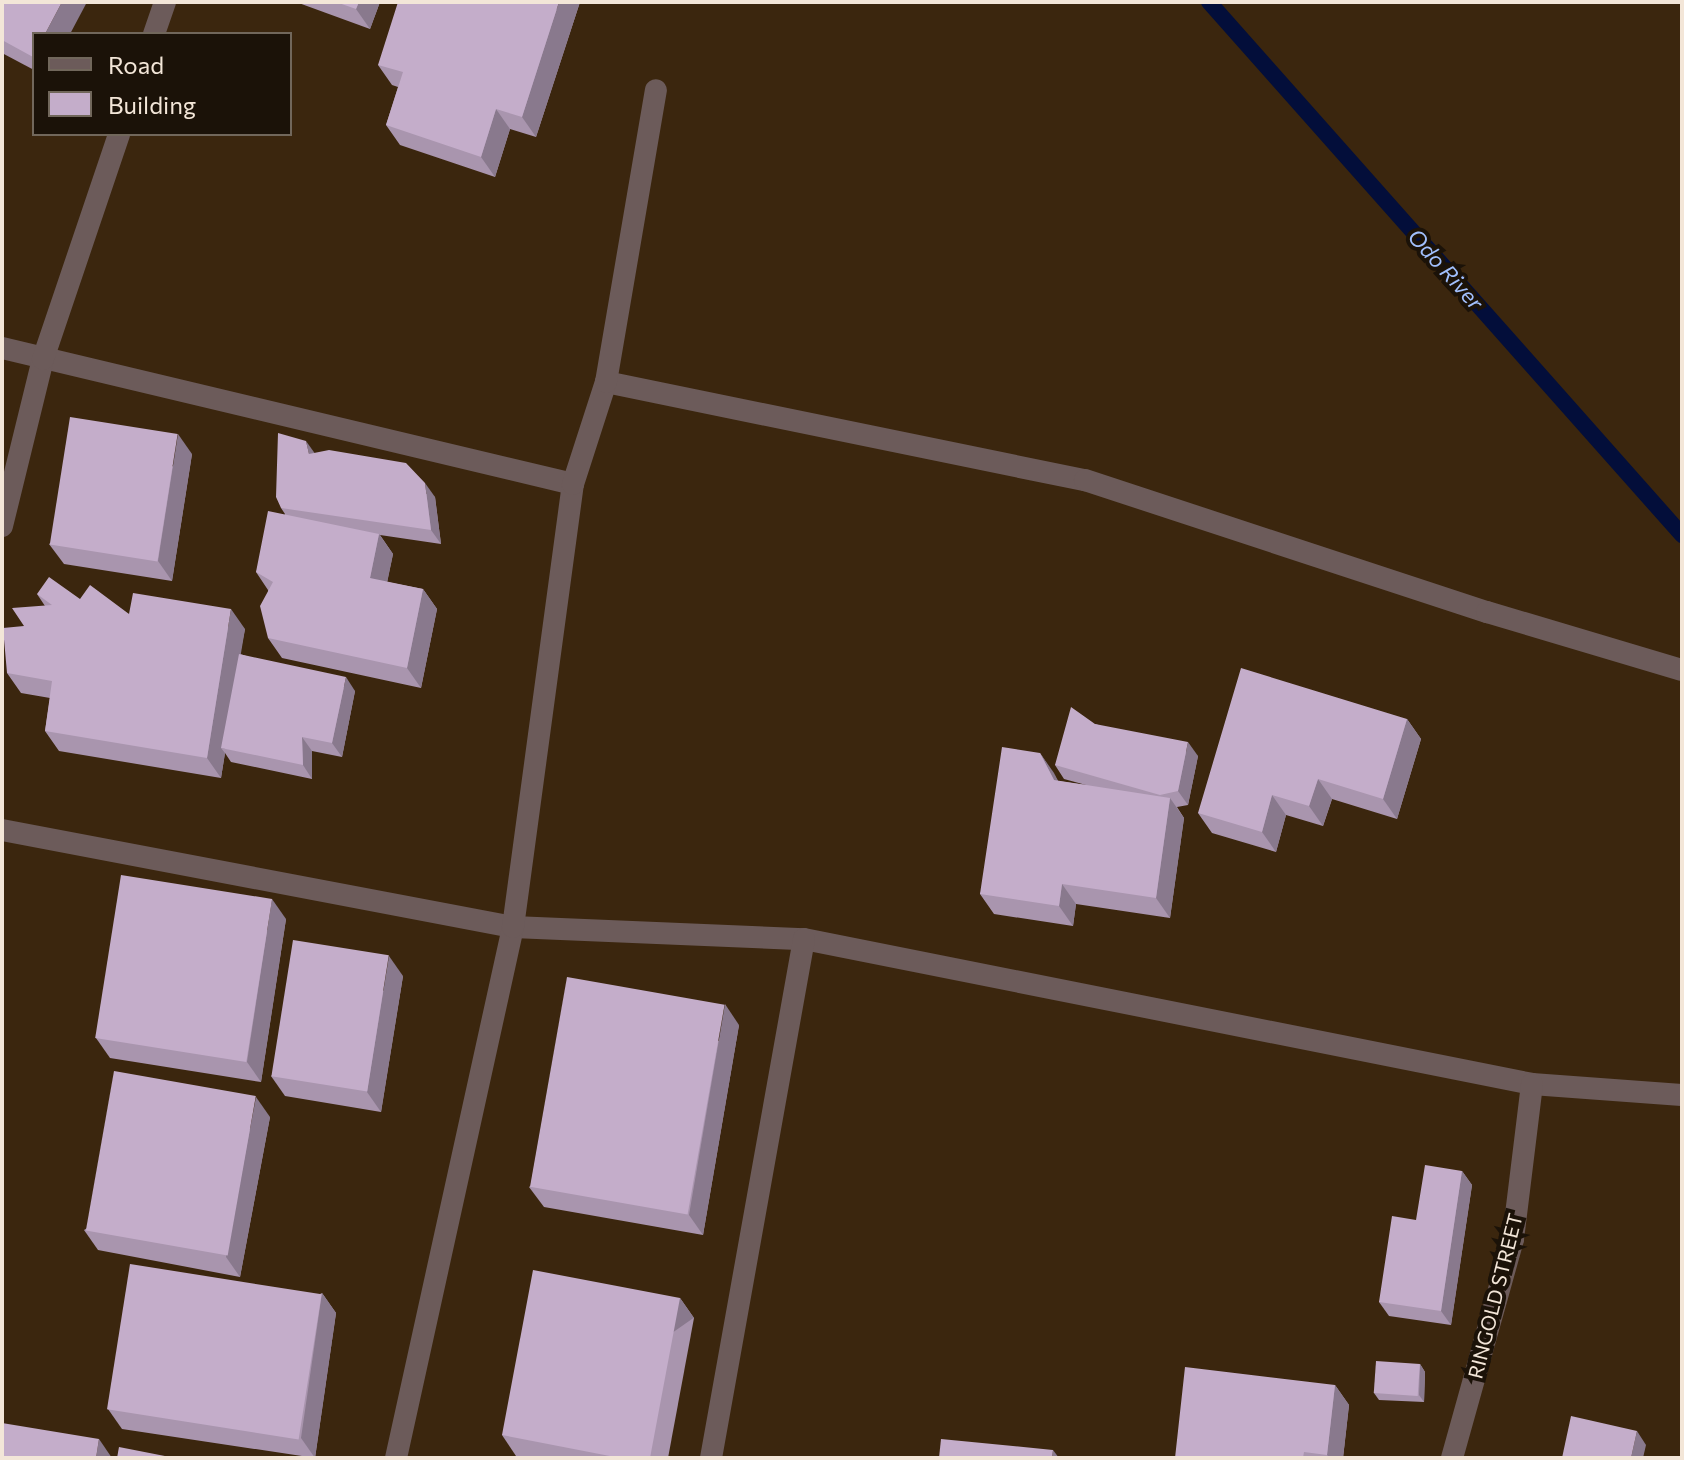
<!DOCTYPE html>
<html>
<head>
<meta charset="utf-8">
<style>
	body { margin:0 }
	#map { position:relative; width:1684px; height:1460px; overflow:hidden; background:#3b260e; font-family:Commissioner,sans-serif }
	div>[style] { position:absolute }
	.stream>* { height:16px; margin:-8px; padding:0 8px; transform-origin:8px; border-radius:8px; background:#030e3a }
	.minor>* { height:22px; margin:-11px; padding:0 11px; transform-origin:11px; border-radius:11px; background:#6c5b5a }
	.wall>* { inset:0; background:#a995ae }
	.shaded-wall>* { inset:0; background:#89798d; transform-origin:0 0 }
	.building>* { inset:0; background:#c4adca; transform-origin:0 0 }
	span { translate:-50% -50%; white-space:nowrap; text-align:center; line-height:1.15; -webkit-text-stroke:8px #1b1208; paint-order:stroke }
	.street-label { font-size:20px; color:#f3e6d8 }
	.water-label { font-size:22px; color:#a1bffc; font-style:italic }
	.frame { position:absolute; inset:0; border:4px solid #f3e6d8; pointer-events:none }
	.legend { position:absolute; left:32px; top:32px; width:260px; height:104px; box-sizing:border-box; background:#1b1208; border:2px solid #71675b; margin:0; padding:10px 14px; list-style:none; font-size:24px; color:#f3e6d8 }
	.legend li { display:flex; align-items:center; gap:16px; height:40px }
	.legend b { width:40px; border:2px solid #71675b }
</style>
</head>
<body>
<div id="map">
	<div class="stream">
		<div style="left:1209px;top:2px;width:713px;rotate:48.41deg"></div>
	</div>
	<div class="minor">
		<div style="left:154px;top:34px;width:34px;rotate:-71deg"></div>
		<div style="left:2px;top:348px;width:587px;rotate:13.4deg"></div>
		<div style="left:606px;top:382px;width:489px;rotate:11.6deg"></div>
		<div style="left:1085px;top:480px;width:423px;rotate:18.2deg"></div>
		<div style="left:1487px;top:612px;width:203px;rotate:16.6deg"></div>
		<div style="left:2px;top:526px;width:172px;rotate:-76.2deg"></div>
		<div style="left:43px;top:359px;width:237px;rotate:-71.3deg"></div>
		<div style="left:2px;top:830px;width:520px;rotate:10.75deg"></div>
		<div style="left:513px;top:927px;width:291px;rotate:2.4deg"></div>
		<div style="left:804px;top:939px;width:742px;rotate:11.26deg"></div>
		<div style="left:1532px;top:1084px;width:150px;rotate:4.2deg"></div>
		<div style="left:396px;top:1458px;width:544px;rotate:-77.57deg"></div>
		<div style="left:513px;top:927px;width:447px;rotate:-82.3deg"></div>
		<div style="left:573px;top:484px;width:107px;rotate:-72.1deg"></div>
		<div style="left:606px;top:382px;width:296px;rotate:-80.3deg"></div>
		<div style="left:711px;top:1458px;width:527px;rotate:-79.84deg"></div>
		<div style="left:1452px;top:1458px;width:227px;rotate:-74.4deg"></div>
		<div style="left:1513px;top:1239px;width:156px;rotate:-83deg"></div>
	</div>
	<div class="wall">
		<div style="clip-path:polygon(2px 2px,34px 34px,34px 70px,2px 53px)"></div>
		<div style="clip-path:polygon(296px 2px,380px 2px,370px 29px)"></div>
		<div style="clip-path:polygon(580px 2px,536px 137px,510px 129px,495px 177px,400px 145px,386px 125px,398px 87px,392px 85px,378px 65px)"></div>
		<div style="clip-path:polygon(314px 453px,435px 497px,441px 544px,380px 535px,393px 554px,387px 582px,423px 589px,437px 609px,421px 688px,282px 658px,268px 638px,268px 590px,256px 572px,285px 514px,281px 508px)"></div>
		<div style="clip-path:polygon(192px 454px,172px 581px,64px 564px,49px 544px)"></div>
		<div style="clip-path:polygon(37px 594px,80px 599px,129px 614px,245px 629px,240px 654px,355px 691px,342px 757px,312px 751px,312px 779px,231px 762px,225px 753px,221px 778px,59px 751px,45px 731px,50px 698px,21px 693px,7px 673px,24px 626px,45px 606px)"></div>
		<div style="clip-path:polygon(1407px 719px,1421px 739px,1397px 819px,1332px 799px,1323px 826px,1286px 815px,1276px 852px,1212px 833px,1198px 813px)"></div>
		<div style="clip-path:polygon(1095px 724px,1198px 756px,1188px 805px,1177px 807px,1184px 818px,1170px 918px,1076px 904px,1073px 926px,994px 914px,980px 894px,1040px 753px,1058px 781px,1086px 785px,1064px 779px,1055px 765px)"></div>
		<div style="clip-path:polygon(286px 919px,261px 1082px,110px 1058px,96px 1038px)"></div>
		<div style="clip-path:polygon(403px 976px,381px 1112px,285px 1096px,271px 1076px)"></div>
		<div style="clip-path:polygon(739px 1025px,703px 1235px,544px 1207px,529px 1187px)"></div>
		<div style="clip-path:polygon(270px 1117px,240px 1277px,98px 1250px,84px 1230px)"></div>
		<div style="clip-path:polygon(1462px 1171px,1472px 1185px,1451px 1325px,1389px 1316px,1379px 1302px)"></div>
		<div style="clip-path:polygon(322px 1293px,336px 1313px,315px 1458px,122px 1429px,108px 1409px)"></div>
		<div style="clip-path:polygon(680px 1298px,694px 1318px,668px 1458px,529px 1458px,516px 1456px,502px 1435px)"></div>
		<div style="clip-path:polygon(1420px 1364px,1425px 1372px,1424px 1402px,1379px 1400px,1374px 1393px)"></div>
		<div style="clip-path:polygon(1335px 1385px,1349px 1405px,1343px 1458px,1175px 1458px)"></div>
	</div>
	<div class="shaded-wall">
		<div style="clip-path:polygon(62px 2px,87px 2px,70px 34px,45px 34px)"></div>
		<div style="clip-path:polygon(359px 2px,380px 2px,370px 29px,356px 9px)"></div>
		<div style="clip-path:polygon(559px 2px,580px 2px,536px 137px,522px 117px)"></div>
		<div style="clip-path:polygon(496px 109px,510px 129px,495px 177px,481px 157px)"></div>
		<div style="clip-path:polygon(178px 434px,192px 454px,172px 581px,158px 561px)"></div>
		<div style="clip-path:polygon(306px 441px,316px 455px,309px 454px)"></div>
		<div style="clip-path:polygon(425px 483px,435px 497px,441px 544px,431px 530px)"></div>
		<div style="clip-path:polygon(379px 534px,393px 554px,384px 598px,370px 578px)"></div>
		<div style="clip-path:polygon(423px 589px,437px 609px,421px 688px,407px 668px)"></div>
		<div style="clip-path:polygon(231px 609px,245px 629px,225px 749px,221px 748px,225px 753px,221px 778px,207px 758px)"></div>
		<div style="clip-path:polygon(346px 677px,355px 691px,342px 757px,332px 743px)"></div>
		<div style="clip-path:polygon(1407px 719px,1421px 739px,1397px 819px,1383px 799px)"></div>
		<div style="clip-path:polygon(302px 737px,312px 751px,312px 779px,303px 765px)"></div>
		<div style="clip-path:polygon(1188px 742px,1198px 756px,1188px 805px,1178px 791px)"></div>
		<div style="clip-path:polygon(1040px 753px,1054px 773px,1068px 800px,1054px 780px)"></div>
		<div style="clip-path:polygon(1318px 779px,1332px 799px,1323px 826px,1309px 806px)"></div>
		<div style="clip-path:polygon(1272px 795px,1286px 815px,1276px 852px,1262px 832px)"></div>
		<div style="clip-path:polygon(1170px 798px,1184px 818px,1170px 918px,1156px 898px)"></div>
		<div style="clip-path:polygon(1062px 884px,1076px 904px,1073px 926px,1059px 906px)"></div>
		<div style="clip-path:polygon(272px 899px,286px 919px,261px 1082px,247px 1062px)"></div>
		<div style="clip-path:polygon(389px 956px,403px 976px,381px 1112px,367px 1092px)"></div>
		<div style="clip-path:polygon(725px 1004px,739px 1025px,703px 1235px,689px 1215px)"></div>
		<div style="clip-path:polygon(256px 1097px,270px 1117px,240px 1277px,226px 1257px)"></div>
		<div style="clip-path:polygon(1462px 1171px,1472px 1185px,1451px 1325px,1441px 1311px)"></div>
		<div style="clip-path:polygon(322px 1293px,336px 1313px,315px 1458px,301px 1438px)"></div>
		<div style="left:680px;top:1298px;width:24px;height:163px;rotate:55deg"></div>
		<div style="clip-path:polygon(1420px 1364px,1425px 1372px,1424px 1402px,1419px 1395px)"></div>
		<div style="clip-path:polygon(1335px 1385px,1349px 1405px,1343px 1458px,1330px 1458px,1327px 1455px)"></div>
		<div style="clip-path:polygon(1637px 1431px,1646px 1445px,1643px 1458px,1631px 1458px)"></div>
		<div style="clip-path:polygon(99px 1439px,112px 1458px,96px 1458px)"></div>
		<div style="clip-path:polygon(1053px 1450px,1059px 1458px,1052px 1458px)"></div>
	</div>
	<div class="building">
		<div style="clip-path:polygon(2px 2px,62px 2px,45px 34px,34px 34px,34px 54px,33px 57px,2px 40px)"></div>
		<div style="clip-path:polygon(336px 2px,359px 2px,356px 9px)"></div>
		<div style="clip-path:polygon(398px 2px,559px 2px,522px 117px,496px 109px,481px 157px,386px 125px,403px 72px,378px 65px)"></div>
		<div style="left:70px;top:417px;width:109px;height:129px;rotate:9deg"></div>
		<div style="clip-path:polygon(278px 433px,306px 441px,309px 454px,329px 450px,406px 463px,425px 483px,431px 530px,281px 508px,276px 497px)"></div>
		<div style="clip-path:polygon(268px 511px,379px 534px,370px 578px,423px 589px,407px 668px,268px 638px,260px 606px,273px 582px,256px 572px)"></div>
		<div style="clip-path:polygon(49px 577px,80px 599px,90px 585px,129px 614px,133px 593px,231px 609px,207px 758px,45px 731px,52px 681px,7px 673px,3px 628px,24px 626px,12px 608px,52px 605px,37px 594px)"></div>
		<div style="clip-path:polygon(239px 654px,346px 677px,332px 743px,302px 737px,303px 765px,221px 748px)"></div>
		<div style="clip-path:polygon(1241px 668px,1407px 719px,1383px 799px,1318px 779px,1309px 806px,1272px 795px,1262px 832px,1198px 813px)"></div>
		<div style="clip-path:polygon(1071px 707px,1095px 724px,1188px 742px,1178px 791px,1160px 795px,1055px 765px)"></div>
		<div style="clip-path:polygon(1002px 747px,1040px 753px,1054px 780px,1170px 798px,1156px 898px,1062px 884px,1059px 906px,980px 894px)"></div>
		<div style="left:121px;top:875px;width:153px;height:165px;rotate:9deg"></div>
		<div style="left:293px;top:940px;width:97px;height:138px;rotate:9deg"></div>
		<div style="left:567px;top:977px;width:160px;height:213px;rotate:10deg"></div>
		<div style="left:114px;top:1071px;width:144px;height:162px;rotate:10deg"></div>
		<div style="clip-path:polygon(1425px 1165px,1462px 1171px,1441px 1311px,1379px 1302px,1392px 1216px,1416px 1220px)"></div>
		<div style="left:130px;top:1264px;width:194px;height:147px;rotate:9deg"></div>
		<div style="clip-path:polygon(533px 1270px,680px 1298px,650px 1458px,620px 1458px,502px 1435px)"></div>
		<div style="left:1376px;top:1361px;width:44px;height:32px;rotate:4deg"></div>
		<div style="clip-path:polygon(1185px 1367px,1335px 1385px,1327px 1455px,1304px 1452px,1303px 1458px,1175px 1458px)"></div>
		<div style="clip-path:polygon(1571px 1416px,1637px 1431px,1631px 1458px,1562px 1458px)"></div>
		<div style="clip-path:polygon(2px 1423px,99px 1439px,96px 1458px,2px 1458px)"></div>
		<div style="clip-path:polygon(941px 1439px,1053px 1450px,1052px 1458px,939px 1458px)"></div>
		<div style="clip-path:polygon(119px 1447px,175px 1458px,117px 1458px)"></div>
	</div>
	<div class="street-label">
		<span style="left:1495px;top:1296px;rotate:-76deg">RINGOLD STREET</span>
	</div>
	<div class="water-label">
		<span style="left:1446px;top:269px;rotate:48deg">Odo River</span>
	</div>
	<div class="frame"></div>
	<ul class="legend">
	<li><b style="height:10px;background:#6c5b5a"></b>Road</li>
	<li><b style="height:22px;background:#c4adca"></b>Building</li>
	</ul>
</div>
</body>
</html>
